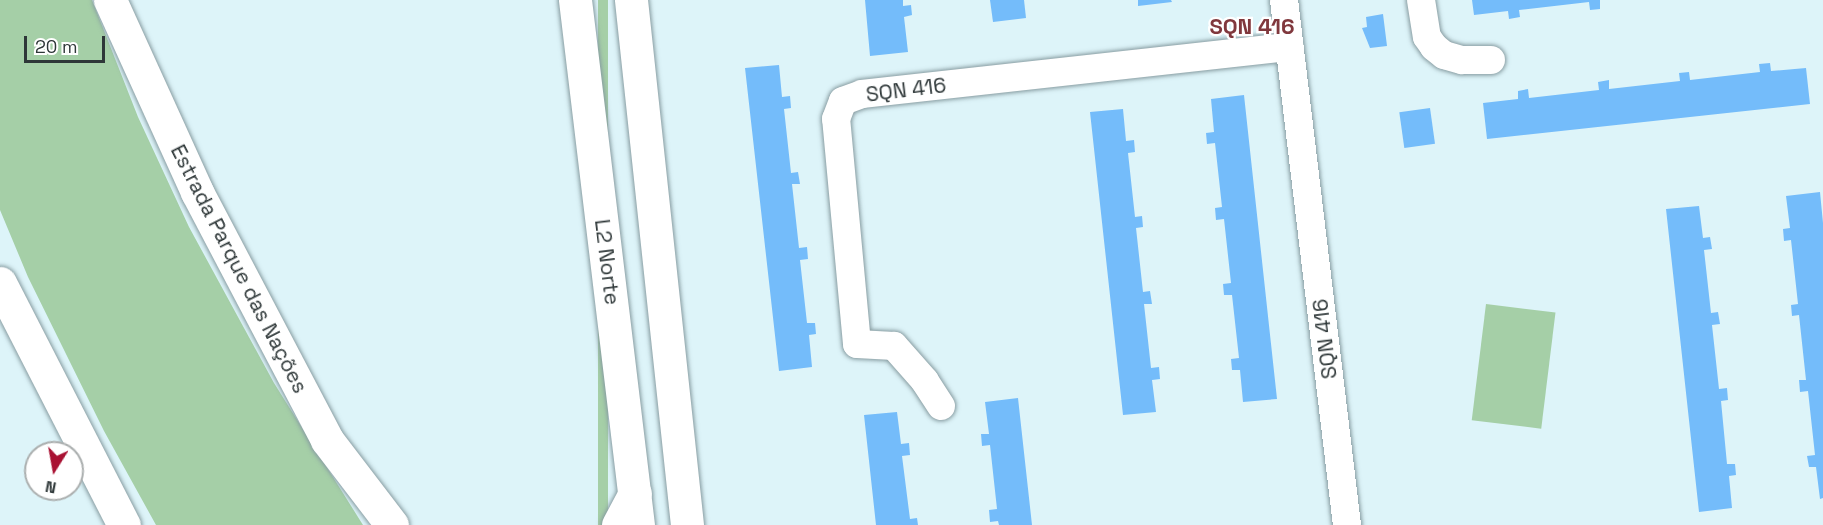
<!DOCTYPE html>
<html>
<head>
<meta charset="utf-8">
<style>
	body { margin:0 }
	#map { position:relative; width:1823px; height:525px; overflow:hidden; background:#ddf4f9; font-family:"Space Grotesk",sans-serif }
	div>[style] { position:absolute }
	.green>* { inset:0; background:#a5cfa7; transform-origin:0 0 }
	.building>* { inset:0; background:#74bcfa; transform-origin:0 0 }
	.roads { filter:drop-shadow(0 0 2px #889da2) drop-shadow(0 0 2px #889da2) }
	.minor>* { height:28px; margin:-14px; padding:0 14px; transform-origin:14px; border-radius:14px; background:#fff }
	.primary>* { height:33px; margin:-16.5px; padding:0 16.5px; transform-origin:16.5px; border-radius:16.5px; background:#fff }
	.trunk>* { height:33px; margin:-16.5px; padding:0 16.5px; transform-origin:16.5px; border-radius:16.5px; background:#fff }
	span { translate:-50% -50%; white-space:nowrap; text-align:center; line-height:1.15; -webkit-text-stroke:4.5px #fff; paint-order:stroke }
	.street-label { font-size:21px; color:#2e3738 }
	.neighbourhood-label { font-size:22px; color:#80383d; font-weight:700 }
	.north { position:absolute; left:24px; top:441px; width:60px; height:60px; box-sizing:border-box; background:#fff; border:2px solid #abafaf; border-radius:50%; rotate:191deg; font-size:16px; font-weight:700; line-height:24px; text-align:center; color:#2e3738 }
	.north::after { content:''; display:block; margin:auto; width:21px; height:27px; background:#a91233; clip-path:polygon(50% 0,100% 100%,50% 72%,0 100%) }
	.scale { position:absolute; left:24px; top:36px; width:81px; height:27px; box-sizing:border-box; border:3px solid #2e3738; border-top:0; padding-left:8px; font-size:18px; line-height:21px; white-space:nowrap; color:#2e3738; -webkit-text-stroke:4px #fff; paint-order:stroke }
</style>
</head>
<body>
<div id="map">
	<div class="green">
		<div style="clip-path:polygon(0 0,92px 0,138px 117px,189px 227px,274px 383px,363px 525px,156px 525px,104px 431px,28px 277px,0 210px)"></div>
		<div style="left:598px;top:0;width:10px;height:528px"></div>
		<div style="left:1486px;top:304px;width:70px;height:117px;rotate:7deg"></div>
	</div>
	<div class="building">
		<div style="clip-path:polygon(865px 0,903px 0,903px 6px,911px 5px,912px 15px,904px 17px,908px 52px,870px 56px)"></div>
		<div style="clip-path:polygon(990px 0,1024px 0,1026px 18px,993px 22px)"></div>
		<div style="clip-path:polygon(1138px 0,1171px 0,1172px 2px,1138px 6px)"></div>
		<div style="clip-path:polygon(1472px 0,1600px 0,1600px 9px,1590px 10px,1589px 2px,1519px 10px,1520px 17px,1509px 19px,1508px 11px,1474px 15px)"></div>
		<div style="clip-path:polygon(1383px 14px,1387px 46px,1370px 48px,1362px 28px,1367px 27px,1366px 17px)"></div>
		<div style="clip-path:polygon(1770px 63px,1771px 71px,1806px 68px,1810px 104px,1487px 139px,1483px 103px,1518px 99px,1518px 91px,1528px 89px,1529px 98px,1599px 90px,1598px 82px,1609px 80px,1609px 89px,1680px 81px,1679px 73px,1689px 72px,1690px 80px,1760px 72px,1759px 64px)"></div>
		<div style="clip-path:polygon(779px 65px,782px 97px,790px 96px,791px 108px,784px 109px,791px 173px,798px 172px,800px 184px,792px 184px,799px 248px,807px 247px,808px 259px,800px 260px,807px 323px,815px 323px,816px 334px,809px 335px,812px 367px,779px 371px,745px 68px)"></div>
		<div style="clip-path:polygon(1244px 95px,1277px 399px,1243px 402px,1240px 370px,1232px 370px,1231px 359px,1239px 358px,1232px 295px,1224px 295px,1223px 284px,1231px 283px,1224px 219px,1216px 220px,1215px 208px,1222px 207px,1215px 143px,1207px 144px,1206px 133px,1214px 132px,1211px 99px)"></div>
		<div style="left:1430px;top:108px;width:36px;height:31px;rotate:82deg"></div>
		<div style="clip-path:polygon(1123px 109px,1126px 141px,1134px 140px,1135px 152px,1128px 153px,1135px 217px,1142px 216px,1143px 227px,1136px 228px,1143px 292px,1150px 291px,1152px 304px,1144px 304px,1151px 368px,1159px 367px,1160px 379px,1152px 380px,1156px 412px,1123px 415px,1090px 112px)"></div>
		<div style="clip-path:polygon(1820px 192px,1823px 223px,1823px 498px,1820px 499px,1816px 467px,1809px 467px,1807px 456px,1815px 455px,1808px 391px,1800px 392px,1799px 380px,1806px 380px,1799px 315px,1792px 316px,1791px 305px,1798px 304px,1791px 240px,1784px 241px,1783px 229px,1790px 228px,1786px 196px)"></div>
		<div style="clip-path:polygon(1699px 206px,1703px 238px,1710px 237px,1712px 249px,1704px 250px,1711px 313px,1718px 312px,1720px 324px,1712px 325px,1719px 389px,1727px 388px,1728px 400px,1721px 401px,1727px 464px,1735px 464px,1736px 475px,1729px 476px,1732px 508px,1699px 512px,1666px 209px)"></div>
		<div style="clip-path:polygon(1018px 398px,1032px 525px,999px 525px,998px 521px,990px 522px,989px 510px,997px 509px,990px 445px,982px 446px,981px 434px,989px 434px,985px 402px)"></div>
		<div style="clip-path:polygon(897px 412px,901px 444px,909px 443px,910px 455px,902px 456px,910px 519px,917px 518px,918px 525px,876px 525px,864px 415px)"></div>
	</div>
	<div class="roads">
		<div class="minor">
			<div style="left:1284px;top:0;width:529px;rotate:83.16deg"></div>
			<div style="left:1421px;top:0;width:37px;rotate:81deg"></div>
			<div style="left:1427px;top:37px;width:12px;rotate:55deg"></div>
			<div style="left:1434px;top:47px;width:13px;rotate:39deg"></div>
			<div style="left:1444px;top:55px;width:19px;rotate:16deg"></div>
			<div style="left:1462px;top:60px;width:29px"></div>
			<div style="left:941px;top:406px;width:30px;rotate:-123deg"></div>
			<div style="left:925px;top:381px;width:47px;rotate:-131.5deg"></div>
			<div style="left:894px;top:346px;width:37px;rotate:-177deg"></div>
			<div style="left:857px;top:344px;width:226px;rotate:-95.3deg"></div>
			<div style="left:836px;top:119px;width:19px;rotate:-69deg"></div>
			<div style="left:843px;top:101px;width:20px;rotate:-20deg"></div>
			<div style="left:862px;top:94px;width:430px;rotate:-6.3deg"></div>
		</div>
		<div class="primary">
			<div style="left:575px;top:0;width:529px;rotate:83.16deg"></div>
			<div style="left:631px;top:0;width:528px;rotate:83.91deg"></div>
		</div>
		<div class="trunk">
			<div style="left:110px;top:0;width:211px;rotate:65.6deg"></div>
			<div style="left:197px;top:192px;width:280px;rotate:62.3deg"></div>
			<div style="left:327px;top:440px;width:107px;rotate:52.6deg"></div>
			<div style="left:0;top:283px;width:272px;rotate:62.9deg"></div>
			<div style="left:618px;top:525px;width:36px;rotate:-62deg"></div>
		</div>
	</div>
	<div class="street-label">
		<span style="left:906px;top:90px;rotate:-7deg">SQN 416</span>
		<span style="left:607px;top:262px;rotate:83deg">L2 Norte</span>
		<span style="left:239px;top:269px;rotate:63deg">Estrada Parque das Nações</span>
		<span style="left:1325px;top:339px;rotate:-97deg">SQN 416</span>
	</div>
	<div class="neighbourhood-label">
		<span style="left:1252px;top:27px">SQN 416</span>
	</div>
	<div class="north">N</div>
	<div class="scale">20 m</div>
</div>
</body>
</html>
